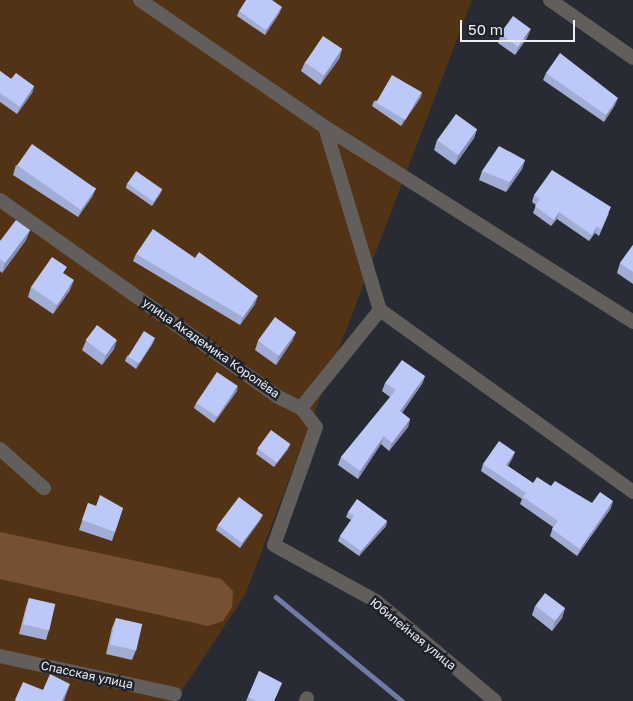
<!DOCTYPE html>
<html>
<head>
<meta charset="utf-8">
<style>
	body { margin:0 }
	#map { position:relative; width:633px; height:701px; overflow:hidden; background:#292b34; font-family:"Golos Text",sans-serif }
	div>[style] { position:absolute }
	.green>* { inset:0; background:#533315 }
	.forest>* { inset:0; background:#755031 }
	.stream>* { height:4.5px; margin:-2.25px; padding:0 2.25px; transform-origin:2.25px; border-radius:2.25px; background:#6f7ba6 }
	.minor>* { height:14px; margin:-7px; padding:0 7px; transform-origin:7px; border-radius:7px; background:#625e5b }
	.wall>* { inset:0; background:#a2add5 }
	.shaded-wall>* { inset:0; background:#848dae }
	.building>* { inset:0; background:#bcc9f8; transform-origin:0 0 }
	span { translate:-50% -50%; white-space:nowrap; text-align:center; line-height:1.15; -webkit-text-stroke:5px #1f222a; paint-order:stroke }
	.street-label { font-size:12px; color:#edeff5 }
	.scale { position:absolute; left:460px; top:20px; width:115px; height:22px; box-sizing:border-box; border:2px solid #edeff5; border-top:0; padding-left:6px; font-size:15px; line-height:18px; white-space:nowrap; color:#edeff5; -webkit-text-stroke:4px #1f222a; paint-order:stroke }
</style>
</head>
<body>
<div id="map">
	<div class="green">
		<div style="clip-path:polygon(0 0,472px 0,245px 595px,175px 701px,0 701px)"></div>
	</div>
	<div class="forest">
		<div style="clip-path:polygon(0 532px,221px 579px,233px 591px,232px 607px,223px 621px,208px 626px,0 579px)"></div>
	</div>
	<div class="stream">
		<div style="left:276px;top:597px;width:163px;rotate:39.5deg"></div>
	</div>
	<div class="minor">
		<div style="left:140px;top:0;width:224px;rotate:34.5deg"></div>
		<div style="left:325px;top:127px;width:191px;rotate:73.3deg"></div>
		<div style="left:380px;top:310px;width:126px;rotate:128.9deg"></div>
		<div style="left:550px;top:0;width:101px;rotate:34.9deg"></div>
		<div style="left:325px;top:127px;width:365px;rotate:32.3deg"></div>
		<div style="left:0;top:200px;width:341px;rotate:35.3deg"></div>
		<div style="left:278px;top:397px;width:25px;rotate:26deg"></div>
		<div style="left:301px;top:408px;width:24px;rotate:52deg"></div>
		<div style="left:316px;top:427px;width:125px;rotate:109.6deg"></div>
		<div style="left:274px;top:545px;width:116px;rotate:28.8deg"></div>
		<div style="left:376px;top:601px;width:155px;rotate:40deg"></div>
		<div style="left:380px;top:310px;width:312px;rotate:35.7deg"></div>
		<div style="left:0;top:449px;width:59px;rotate:41.6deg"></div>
		<div style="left:0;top:656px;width:179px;rotate:12.3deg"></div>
		<div style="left:306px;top:701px;width:3px;rotate:-72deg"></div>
	</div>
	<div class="wall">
		<div style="clip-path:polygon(239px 11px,280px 12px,265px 35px,237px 16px)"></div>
		<div style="clip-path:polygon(501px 34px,527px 38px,515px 55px,498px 43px)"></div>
		<div style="clip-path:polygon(342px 49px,339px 59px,320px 85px,301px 71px,305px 62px)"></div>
		<div style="clip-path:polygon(0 71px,11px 79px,34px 86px,32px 93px,17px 114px,0 102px)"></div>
		<div style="clip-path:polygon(546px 73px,615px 105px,604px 122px,543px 80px)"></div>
		<div style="clip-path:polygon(422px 92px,421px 97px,401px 126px,372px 106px,374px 101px)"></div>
		<div style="clip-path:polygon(477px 129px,474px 138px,455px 165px,434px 150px,437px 140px)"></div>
		<div style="clip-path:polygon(525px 160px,522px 169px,506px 192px,479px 180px,482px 171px)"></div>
		<div style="clip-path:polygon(16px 165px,96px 188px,92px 197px,78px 217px,13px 175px)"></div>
		<div style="clip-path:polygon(127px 183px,162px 189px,160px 194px,152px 206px,126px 188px)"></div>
		<div style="clip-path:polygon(534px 195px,609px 213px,599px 236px,595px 233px,589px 241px,557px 219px,551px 226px,533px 213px,536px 205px,532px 202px)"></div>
		<div style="clip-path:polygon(30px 230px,26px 240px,2px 273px,0 271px,0 241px)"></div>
		<div style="clip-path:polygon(633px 245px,633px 284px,617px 273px,620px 263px)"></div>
		<div style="clip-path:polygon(136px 254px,255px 304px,240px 325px,133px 261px)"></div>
		<div style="clip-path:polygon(65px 274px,70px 290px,53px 314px,28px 297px,31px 287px)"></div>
		<div style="clip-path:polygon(296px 332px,292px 341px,276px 365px,255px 350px,258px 341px)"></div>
		<div style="clip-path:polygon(86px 341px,114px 349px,102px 365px,82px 350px)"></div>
		<div style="clip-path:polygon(153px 343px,136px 369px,125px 361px,127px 356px)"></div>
		<div style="clip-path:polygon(425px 376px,422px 384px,402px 413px,410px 419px,408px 427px,389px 451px,381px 444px,358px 479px,338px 465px,341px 457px,390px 397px,382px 391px,385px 383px)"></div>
		<div style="clip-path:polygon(237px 391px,214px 423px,194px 408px,196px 403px)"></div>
		<div style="clip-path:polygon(290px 444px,288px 449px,274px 467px,256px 454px,258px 449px)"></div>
		<div style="clip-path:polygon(515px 452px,512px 459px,508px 466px,533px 483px,551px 486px,592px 503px,611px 508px,577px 556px,550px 536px,553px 527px,520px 504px,522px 499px,481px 471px,483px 464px)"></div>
		<div style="clip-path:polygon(88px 503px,96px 506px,123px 508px,112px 541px,79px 530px)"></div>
		<div style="clip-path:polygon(348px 512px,387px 521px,386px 526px,359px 556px,338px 541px,340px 536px,351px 520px,346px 517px)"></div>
		<div style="clip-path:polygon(261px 519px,240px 548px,216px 530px,218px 525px)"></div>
		<div style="clip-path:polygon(29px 598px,49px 630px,46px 640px,19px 634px,26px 607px)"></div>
		<div style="clip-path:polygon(535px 606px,565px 608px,562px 618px,552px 631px,532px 615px)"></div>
		<div style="clip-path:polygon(116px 618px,136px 650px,132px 660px,106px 654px,112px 628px)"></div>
		<div style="clip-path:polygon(259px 671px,282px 683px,274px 701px,246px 701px)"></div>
	</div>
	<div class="shaded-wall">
		<div style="clip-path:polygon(282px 7px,280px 12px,265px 35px,266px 30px)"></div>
		<div style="clip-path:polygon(531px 29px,527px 38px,515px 55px,519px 46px)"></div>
		<div style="clip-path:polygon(342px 49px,339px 59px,320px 85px,324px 75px)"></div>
		<div style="clip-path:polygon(34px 86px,32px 93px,17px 114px,20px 107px)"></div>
		<div style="clip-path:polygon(422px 92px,421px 97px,401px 126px,403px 121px)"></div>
		<div style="clip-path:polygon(618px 98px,615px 105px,604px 122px,606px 115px)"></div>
		<div style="clip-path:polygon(477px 129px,474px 138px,455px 165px,458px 155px)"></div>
		<div style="clip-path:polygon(525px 160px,522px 169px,506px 192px,510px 182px)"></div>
		<div style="clip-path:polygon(96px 188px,92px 197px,78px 217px,82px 208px)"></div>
		<div style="clip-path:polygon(162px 189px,160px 194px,152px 206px,154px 201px)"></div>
		<div style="clip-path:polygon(559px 212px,557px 219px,551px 226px,554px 220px)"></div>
		<div style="clip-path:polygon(597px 226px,595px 233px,589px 241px,592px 235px)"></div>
		<div style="clip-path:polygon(30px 230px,26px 240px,2px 273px,5px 263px)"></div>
		<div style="clip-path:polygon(74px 280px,70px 290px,53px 314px,57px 305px)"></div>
		<div style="clip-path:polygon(258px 296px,255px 304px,240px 325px,243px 317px)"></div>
		<div style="clip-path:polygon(296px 332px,292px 341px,276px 365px,279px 355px)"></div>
		<div style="clip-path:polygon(155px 338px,153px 343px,136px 369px,137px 364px)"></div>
		<div style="clip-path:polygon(117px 340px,114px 349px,102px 365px,106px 355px)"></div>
		<div style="clip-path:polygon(425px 376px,422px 384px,397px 419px,400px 411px)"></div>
		<div style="clip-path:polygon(238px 386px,237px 391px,214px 423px,216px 418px)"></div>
		<div style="clip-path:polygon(410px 419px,408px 427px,389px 451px,392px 443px)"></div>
		<div style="clip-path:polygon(384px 436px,381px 444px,358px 479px,360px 471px)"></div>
		<div style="clip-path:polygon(290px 444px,288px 449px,274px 467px,276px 462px)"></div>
		<div style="clip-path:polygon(515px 452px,512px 459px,504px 472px,506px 465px)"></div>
		<div style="clip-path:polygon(613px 501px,611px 508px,577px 556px,580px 549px)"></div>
		<div style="clip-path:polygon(263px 515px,261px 519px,240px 548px,242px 543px)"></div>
		<div style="clip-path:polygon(387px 521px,386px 526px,359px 556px,361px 551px)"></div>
		<div style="clip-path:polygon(565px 608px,562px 618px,552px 631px,555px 621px)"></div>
		<div style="clip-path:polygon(70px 684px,65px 698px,64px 701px,62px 701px)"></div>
	</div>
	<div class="building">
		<div style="clip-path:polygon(246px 0,272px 0,282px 7px,266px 30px,239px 11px)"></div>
		<div style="left:513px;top:16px;width:22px;height:22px;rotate:36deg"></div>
		<div style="left:323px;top:36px;width:23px;height:32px;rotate:34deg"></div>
		<div style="clip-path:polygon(560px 53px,618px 98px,606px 115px,546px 73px)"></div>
		<div style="clip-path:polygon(0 71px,11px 79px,16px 73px,34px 86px,20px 107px,0 93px)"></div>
		<div style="left:392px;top:75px;width:34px;height:32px;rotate:30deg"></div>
		<div style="left:456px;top:114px;width:26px;height:32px;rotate:36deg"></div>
		<div style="left:32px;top:144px;width:78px;height:26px;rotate:35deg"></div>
		<div style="clip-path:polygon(499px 146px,525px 160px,510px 182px,482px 171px)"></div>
		<div style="clip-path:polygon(552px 170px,611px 207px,601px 229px,597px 226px,592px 235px,559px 212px,554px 220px,535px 206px,540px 199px,534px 195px)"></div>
		<div style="left:136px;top:171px;width:32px;height:15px;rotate:35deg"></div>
		<div style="clip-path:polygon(16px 220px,30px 230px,5px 263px,0 259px,0 241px)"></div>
		<div style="clip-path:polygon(153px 229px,195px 258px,199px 252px,258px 296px,243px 317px,136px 254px)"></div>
		<div style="clip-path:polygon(633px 245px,633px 272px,620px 263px)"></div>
		<div style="clip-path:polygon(52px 257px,67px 267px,63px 273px,74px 280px,57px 305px,31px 287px)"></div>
		<div style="left:275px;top:317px;width:26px;height:29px;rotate:36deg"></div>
		<div style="left:97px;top:325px;width:25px;height:19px;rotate:37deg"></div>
		<div style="left:144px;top:331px;width:13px;height:30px;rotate:32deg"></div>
		<div style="clip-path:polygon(402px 360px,425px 376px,400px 411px,410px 419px,392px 443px,384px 436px,360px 471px,341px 457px,396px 390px,385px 383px)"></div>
		<div style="left:217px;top:372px;width:25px;height:37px;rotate:34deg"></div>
		<div style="left:271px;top:430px;width:24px;height:23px;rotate:36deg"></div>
		<div style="clip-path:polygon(499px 441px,515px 452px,506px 465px,533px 483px,537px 477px,551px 486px,555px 481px,592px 503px,600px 492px,613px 501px,580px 549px,552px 529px,558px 521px,523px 497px,526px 493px,483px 464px)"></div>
		<div style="clip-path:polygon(100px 495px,123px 508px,115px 532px,82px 520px,88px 503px,96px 506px)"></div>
		<div style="left:239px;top:497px;width:30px;height:35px;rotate:37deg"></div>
		<div style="clip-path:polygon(357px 499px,387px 521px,361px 551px,340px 536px,354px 516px,348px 512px)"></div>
		<div style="left:545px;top:593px;width:25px;height:16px;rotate:37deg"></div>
		<div style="left:29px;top:598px;width:27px;height:27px;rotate:13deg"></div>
		<div style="left:116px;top:618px;width:27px;height:27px;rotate:13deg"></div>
		<div style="clip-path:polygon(259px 671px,282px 683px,274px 701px,256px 701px,248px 697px)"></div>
		<div style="clip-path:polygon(50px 674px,70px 684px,62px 701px,16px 701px,15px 700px,23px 682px,43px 690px)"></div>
	</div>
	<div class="street-label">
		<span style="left:211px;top:348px;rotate:35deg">улица Академика Королёва</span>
		<span style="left:413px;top:634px;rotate:39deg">Юбилейная улица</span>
		<span style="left:87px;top:675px;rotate:12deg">Спасская улица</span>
	</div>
	<div class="scale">50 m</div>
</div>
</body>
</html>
